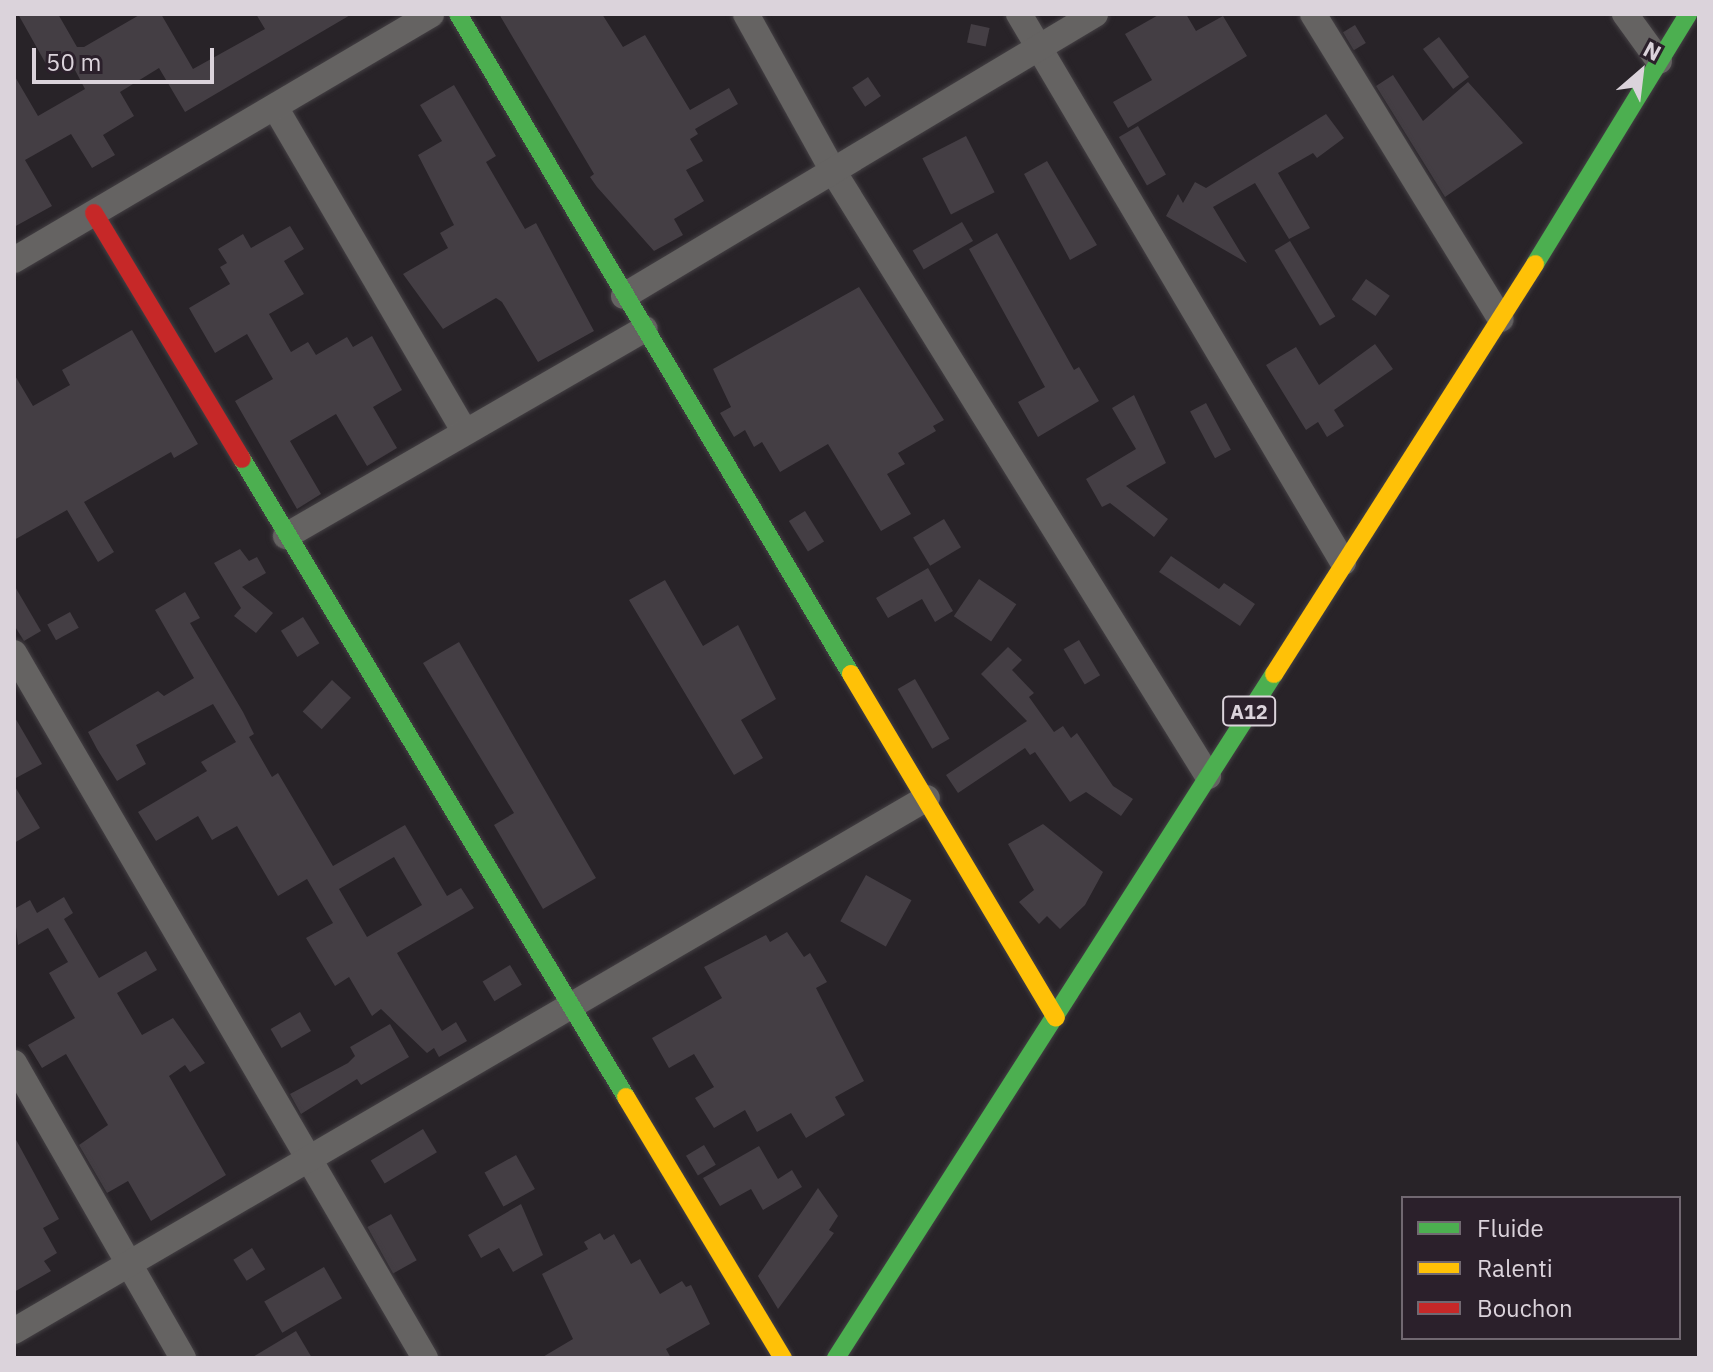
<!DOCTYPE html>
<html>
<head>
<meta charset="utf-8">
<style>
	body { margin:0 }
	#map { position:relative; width:1713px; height:1372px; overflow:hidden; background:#282328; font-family:"IBM Plex Sans",sans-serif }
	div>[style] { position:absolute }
	.building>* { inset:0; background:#443e44; transform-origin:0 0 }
	.roads { filter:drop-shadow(0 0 2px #444044) drop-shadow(0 0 2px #444044) }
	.street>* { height:26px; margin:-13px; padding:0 13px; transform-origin:13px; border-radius:13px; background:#656362 }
	.fast>* { height:18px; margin:-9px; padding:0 9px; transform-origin:9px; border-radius:9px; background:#4caf50 }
	.slow>* { height:18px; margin:-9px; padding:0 9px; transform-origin:9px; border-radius:9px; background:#ffc107 }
	.jam>* { height:18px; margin:-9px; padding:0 9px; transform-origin:9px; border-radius:9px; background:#c62828 }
	span { translate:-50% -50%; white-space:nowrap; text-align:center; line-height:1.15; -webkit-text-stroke:8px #2b202b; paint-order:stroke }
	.shield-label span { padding:2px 6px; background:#2b202b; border:2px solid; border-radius:6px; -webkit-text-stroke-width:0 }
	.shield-label { font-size:20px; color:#dbd3db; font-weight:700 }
	.frame { position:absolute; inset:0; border:16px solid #dbd3db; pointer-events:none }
	.legend { position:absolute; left:1401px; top:1196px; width:280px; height:144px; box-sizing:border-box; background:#2b202b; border:2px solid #716871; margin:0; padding:10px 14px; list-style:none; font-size:24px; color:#dbd3db }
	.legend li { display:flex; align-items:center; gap:16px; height:40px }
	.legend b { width:40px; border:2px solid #716871 }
	.north { position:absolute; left:1601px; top:32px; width:80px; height:80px; -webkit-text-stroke:6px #2b202b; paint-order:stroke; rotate:28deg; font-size:22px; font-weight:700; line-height:32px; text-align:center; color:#dbd3db }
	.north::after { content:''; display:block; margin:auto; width:28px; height:36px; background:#dbd3db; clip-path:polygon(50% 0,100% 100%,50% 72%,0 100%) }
	.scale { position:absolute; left:32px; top:48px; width:182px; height:36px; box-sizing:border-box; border:4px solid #dbd3db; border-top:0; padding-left:10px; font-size:24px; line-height:28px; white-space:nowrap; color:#dbd3db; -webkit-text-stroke:6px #2b202b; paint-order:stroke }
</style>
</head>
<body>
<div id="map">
	<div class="building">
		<div style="clip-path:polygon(18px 14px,58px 14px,77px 47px,84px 47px,141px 14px,161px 14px,193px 69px,265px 29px,256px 14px,352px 14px,185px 112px,159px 68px,120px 92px,134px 116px,103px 135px,115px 155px,92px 168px,71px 134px,25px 160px,52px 206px,14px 227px,14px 75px,38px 116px,85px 89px,66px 53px,46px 64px)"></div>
		<div style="clip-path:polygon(499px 14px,602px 14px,623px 47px,645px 35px,690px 110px,729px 88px,738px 104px,695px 129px,698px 134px,690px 139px,703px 161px,686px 170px,704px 201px,674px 219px,683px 235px,654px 251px,597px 187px,590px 177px,594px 174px)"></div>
		<div style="clip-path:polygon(1160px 14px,1186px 14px,1196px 31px,1223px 16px,1247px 56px,1128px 128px,1113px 102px,1152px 80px,1125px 34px)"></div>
		<div style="left:971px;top:24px;width:19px;height:19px;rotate:12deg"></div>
		<div style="left:1355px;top:25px;width:21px;height:14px;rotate:59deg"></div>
		<div style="left:1439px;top:37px;width:50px;height:20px;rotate:53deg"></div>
		<div style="clip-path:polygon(1393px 75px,1423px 121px,1468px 82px,1523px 143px,1445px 197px,1376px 86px)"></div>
		<div style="left:868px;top:77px;width:23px;height:19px;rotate:56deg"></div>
		<div style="clip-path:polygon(454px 85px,496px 156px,486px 162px,525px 229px,536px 223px,594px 331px,538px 362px,502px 302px,496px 298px,443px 329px,403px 274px,448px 248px,440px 233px,454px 225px,418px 155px,442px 141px,420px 105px)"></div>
		<div style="clip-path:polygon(1326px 114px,1344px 138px,1317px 158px,1313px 153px,1278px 173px,1310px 228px,1289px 239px,1255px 183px,1213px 207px,1247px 263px,1166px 216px,1178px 194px,1183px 203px,1195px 182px,1206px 188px)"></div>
		<div style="left:1138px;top:126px;width:56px;height:22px;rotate:60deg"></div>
		<div style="left:966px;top:136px;width:63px;height:49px;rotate:63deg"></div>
		<div style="clip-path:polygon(1047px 161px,1097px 245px,1070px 260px,1024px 174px)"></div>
		<div style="left:962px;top:222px;width:22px;height:57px;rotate:60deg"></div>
		<div style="clip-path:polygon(290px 226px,304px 249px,284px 261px,304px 294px,269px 314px,291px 352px,308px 342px,316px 355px,347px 337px,353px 347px,372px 336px,402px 390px,373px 407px,397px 448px,367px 466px,336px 414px,290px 441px,321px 494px,297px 509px,235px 401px,273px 379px,247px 334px,215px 353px,189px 308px,230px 284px,220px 267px,227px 263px,218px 249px,243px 234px,251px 248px)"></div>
		<div style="clip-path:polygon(997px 233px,1074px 370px,1079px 367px,1099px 401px,1038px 437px,1018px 402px,1045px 387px,969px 249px)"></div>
		<div style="left:1290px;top:241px;width:88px;height:18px;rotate:59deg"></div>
		<div style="left:1366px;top:279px;width:29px;height:25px;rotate:35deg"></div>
		<div style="clip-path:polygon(859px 287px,944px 420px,933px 426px,936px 431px,898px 453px,905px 464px,887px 474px,911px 514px,881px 531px,828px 444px,780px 472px,762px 442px,754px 447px,745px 430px,734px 437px,720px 413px,731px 407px,713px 369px)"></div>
		<div style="clip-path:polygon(132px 330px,198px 444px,174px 458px,171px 452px,84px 502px,114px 552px,98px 562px,67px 510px,14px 540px,14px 374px,33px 406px,70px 385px,62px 370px)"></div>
		<div style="clip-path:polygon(1375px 344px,1393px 369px,1334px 410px,1344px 426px,1327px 437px,1318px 422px,1306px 430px,1266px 365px,1296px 347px,1319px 385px)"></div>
		<div style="clip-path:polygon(1134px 395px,1166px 463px,1126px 486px,1168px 519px,1154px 537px,1110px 503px,1102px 507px,1086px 479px,1136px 449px,1112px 408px)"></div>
		<div style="left:1206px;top:403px;width:53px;height:18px;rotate:62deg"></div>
		<div style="left:805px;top:511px;width:36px;height:19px;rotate:58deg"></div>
		<div style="left:944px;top:519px;width:33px;height:36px;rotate:59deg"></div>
		<div style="clip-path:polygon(240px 549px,249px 561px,257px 557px,266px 573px,242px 587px,273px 613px,256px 633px,234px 616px,241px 608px,214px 563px)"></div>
		<div style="clip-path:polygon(1171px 556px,1219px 589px,1224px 583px,1255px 604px,1240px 626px,1159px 572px)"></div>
		<div style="clip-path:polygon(928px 568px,953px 611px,935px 622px,922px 599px,888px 618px,876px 598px)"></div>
		<div style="left:979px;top:579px;width:45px;height:45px;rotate:34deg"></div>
		<div style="clip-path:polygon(665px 580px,703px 646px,738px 625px,776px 699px,741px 720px,763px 758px,734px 775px,629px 600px)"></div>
		<div style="clip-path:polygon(14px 585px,41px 631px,24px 641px,14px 625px)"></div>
		<div style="clip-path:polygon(evenodd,185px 592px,200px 618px,190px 623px,243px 712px,254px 734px,249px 737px,272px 777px,278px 773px,333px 866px,405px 825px,447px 896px,461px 888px,474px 908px,397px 953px,442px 1031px,456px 1022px,467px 1041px,439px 1057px,434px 1048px,427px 1053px,381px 1009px,372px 1016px,349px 977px,335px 986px,306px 938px,333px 923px,307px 879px,278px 896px,237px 826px,212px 840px,198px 816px,156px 841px,138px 812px,207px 771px,201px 762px,236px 742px,213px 704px,136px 745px,146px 764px,117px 781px,97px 749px,88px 732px,158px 691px,164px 696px,194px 678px,155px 610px,185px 592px,394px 857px,422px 905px,367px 937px,339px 889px,394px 857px)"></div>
		<div style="left:70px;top:612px;width:18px;height:26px;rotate:61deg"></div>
		<div style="left:303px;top:617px;width:31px;height:26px;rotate:58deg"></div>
		<div style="left:1079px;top:640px;width:41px;height:18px;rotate:59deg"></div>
		<div style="clip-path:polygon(459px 642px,596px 878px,543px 909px,494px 825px,514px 813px,423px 663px)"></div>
		<div style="clip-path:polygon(1008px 647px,1022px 660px,1012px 670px,1034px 693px,1029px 697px,1054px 732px,1063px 726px,1071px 738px,1077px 733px,1113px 786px,1133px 799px,1121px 816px,1086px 792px,1070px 802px,1035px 752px,1030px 755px,1025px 748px,958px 793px,946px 775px,1027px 721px,981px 674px)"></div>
		<div style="left:915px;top:679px;width:69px;height:20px;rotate:60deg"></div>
		<div style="left:332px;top:680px;width:26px;height:43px;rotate:43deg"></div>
		<div style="clip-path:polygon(14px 716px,42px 764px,14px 779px)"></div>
		<div style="clip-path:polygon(14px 785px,40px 828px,14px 843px)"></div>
		<div style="clip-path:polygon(1043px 824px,1103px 872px,1085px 905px,1060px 929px,1047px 916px,1039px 924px,1019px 902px,1034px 890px,1008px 844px)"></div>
		<div style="left:866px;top:875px;width:52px;height:53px;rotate:29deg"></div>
		<div style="clip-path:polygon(64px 897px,73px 913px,64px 919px,99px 978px,146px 951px,157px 970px,117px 993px,142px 1035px,173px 1018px,205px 1063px,190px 1072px,185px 1065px,169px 1076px,226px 1175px,151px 1221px,128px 1181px,107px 1193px,79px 1145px,108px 1125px,66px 1054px,42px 1068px,28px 1045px,75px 1018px,49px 973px,68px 962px,48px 928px,18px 945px,14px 909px,30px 900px,37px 913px)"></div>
		<div style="clip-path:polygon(787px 932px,804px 957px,810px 953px,827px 982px,816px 988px,864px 1081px,835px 1097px,845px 1115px,806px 1138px,791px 1113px,757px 1132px,745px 1110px,714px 1128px,695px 1098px,714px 1087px,694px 1054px,669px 1068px,652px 1038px,722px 998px,704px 967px,766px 935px,770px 942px)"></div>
		<div style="left:510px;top:965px;width:23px;height:32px;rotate:59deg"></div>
		<div style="left:300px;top:1012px;width:22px;height:34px;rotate:60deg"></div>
		<div style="clip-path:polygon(390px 1024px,409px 1057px,361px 1085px,357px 1079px,301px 1114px,290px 1094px,348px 1063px,355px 1056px,350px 1047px)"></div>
		<div style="left:423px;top:1129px;width:27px;height:61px;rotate:59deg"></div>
		<div style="clip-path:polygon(14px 1136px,59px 1219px,43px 1228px,57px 1253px,44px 1261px,51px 1271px,14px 1292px)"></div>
		<div style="left:704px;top:1145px;width:23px;height:21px;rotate:59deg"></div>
		<div style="clip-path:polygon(759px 1146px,778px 1179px,792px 1170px,802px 1187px,763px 1210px,751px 1189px,720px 1206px,703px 1178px)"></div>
		<div style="left:516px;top:1155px;width:39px;height:36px;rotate:61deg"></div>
		<div style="clip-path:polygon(818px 1188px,838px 1216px,829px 1230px,834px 1233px,778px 1309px,758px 1276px)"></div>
		<div style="clip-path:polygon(521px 1204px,543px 1255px,513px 1272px,499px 1248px,481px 1258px,468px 1235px)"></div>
		<div style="left:391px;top:1214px;width:53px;height:27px;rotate:61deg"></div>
		<div style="clip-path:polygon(600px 1233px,604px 1240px,614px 1234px,631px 1264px,640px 1259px,660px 1294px,682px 1281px,686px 1287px,691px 1285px,710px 1324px,666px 1349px,671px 1358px,541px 1358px,573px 1339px,542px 1274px,588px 1249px,584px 1242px)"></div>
		<div style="left:252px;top:1248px;width:25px;height:22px;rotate:58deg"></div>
		<div style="left:324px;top:1267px;width:36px;height:69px;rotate:60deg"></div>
		<div style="clip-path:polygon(296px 1331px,312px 1358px,251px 1358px)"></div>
	</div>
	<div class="roads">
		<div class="street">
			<div style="left:746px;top:14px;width:179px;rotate:61deg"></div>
			<div style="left:833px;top:171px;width:712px;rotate:58.21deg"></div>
			<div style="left:1019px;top:14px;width:637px;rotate:59.41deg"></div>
			<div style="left:1313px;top:14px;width:358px;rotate:58.4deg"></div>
			<div style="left:1625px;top:14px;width:58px;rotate:54.1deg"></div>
			<div style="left:275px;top:107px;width:376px;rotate:59.7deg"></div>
			<div style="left:14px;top:260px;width:484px;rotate:-30.5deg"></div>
			<div style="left:624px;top:296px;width:549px;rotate:-30.91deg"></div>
			<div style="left:286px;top:536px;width:414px;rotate:-30deg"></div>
			<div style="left:14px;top:653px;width:816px;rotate:59.76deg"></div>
			<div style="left:14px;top:1063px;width:340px;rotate:60.2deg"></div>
			<div style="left:14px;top:1331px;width:1057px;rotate:-30.28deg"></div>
		</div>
		<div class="fast">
			<div style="left:458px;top:14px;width:768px;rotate:59.23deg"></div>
			<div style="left:1535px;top:264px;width:293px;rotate:-58.5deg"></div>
			<div style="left:242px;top:459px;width:745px;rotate:58.96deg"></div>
			<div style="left:836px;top:1358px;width:812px;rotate:-57.37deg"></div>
		</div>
		<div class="slow">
			<div style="left:851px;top:674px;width:400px;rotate:59.2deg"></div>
			<div style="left:1274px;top:674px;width:486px;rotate:-57.5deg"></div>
			<div style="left:626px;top:1097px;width:305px;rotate:59deg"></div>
		</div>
		<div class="jam">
			<div style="left:94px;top:213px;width:287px;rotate:59deg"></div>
		</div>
	</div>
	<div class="shield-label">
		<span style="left:1249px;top:711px">A12</span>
	</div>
	<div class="frame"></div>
	<ul class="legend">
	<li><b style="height:10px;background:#4caf50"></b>Fluide</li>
	<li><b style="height:10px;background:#ffc107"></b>Ralenti</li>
	<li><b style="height:10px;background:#c62828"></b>Bouchon</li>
	</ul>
	<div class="north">N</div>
	<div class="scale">50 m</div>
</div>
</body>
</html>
